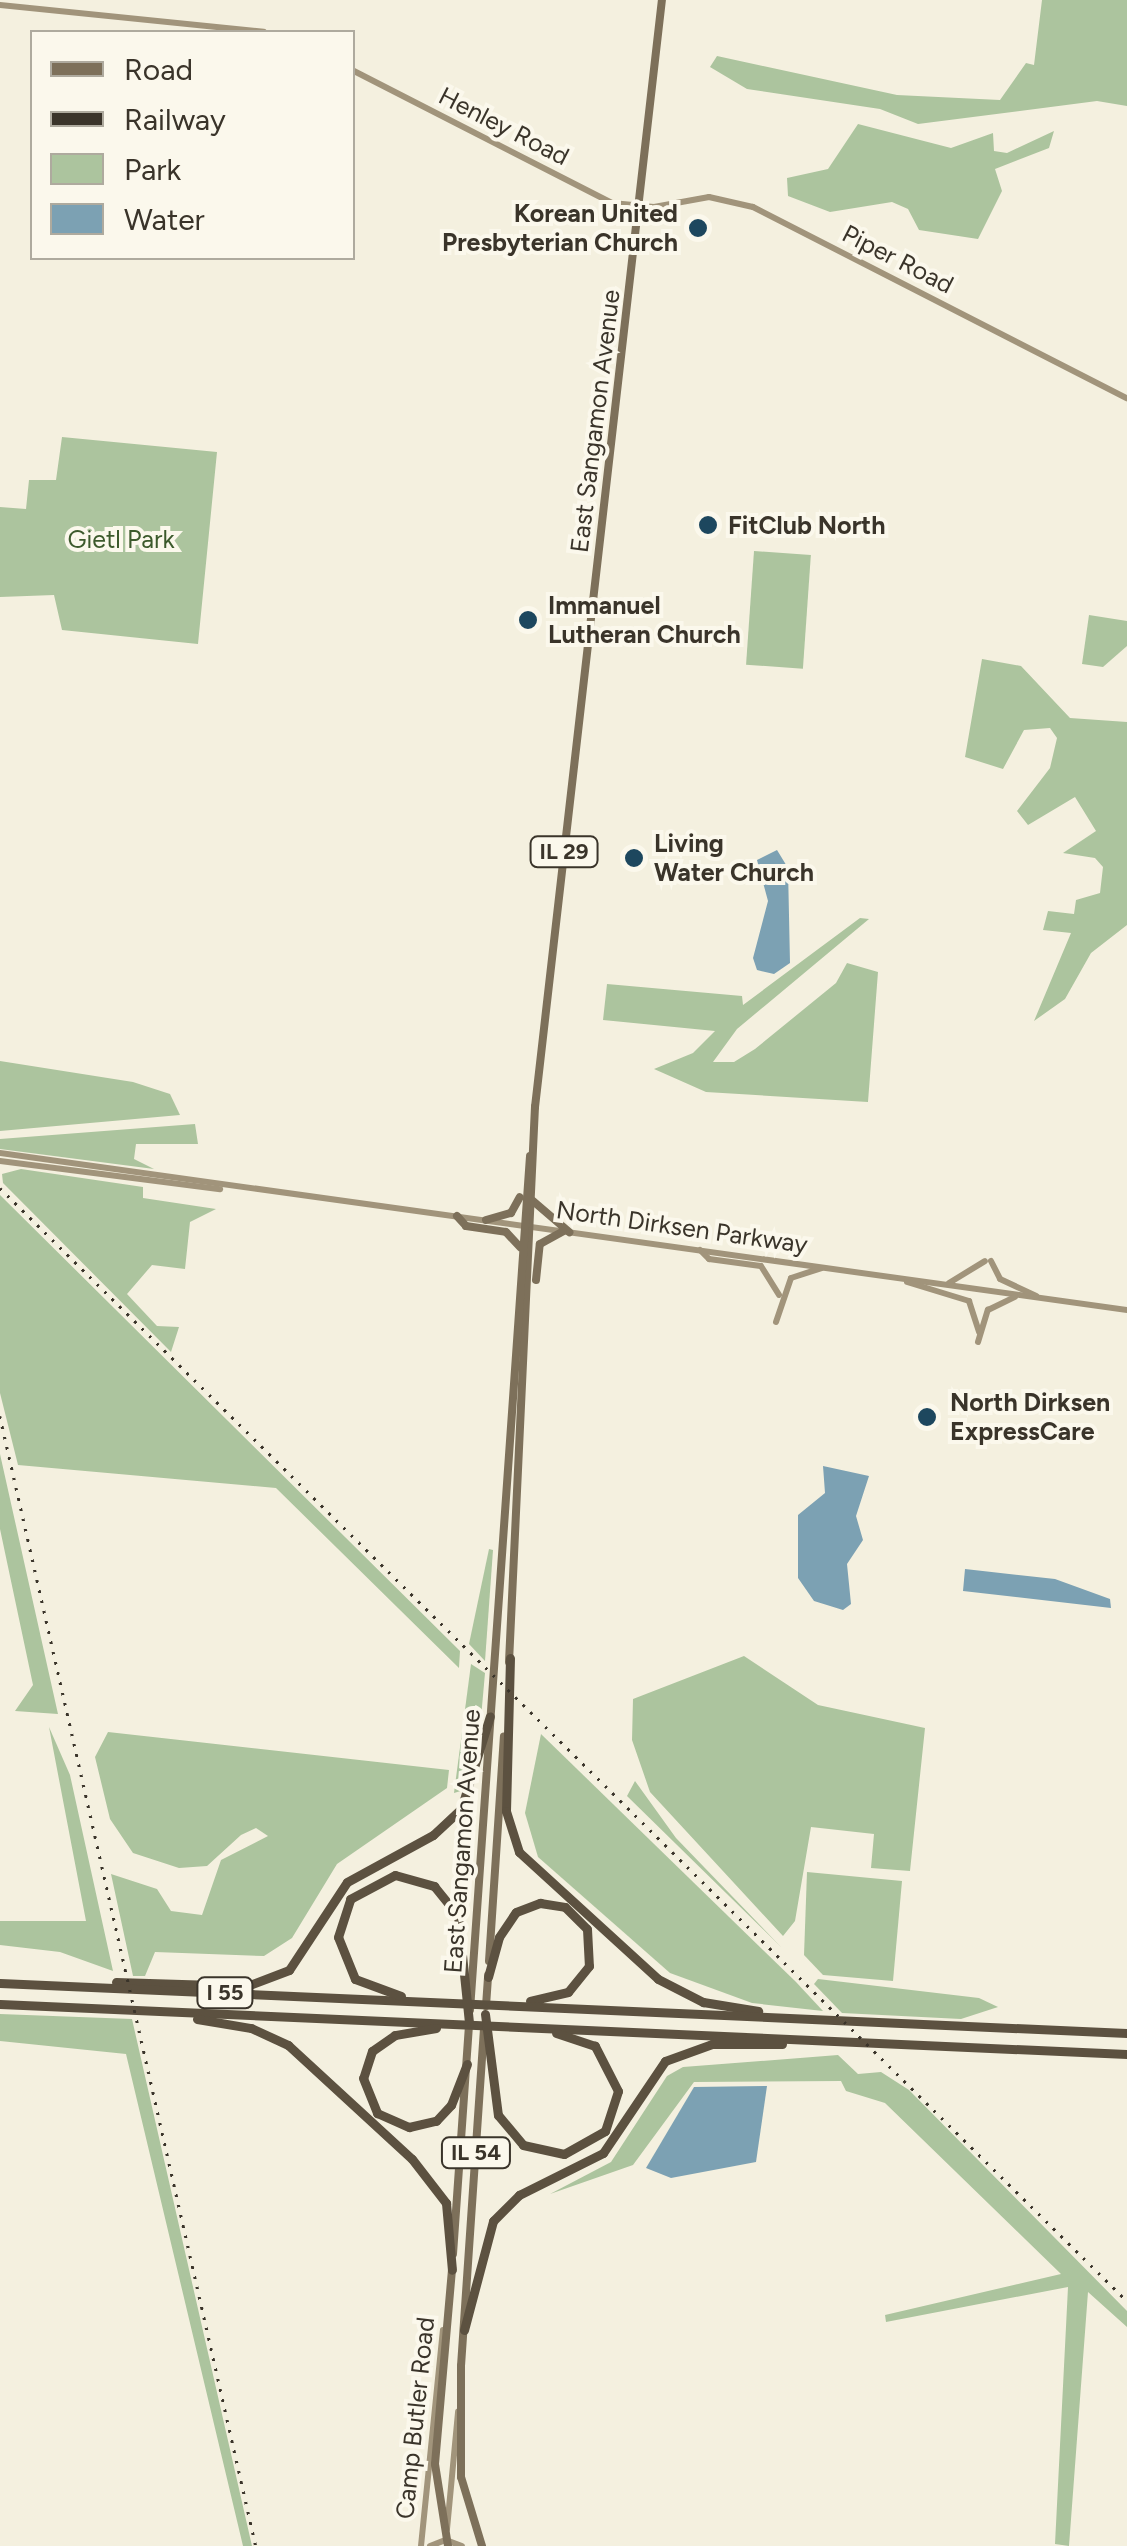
<!DOCTYPE html>
<html>
<head>
<meta charset="utf-8">
<style>
	body { margin:0 }
	#map { position:relative; width:1127px; height:2546px; overflow:hidden; background:#f4f0df; font-family:Figtree,sans-serif }
	div>[style] { position:absolute }
	.green>* { inset:0; background:#acc49e; transform-origin:0 0 }
	.water>* { inset:0; background:#7ca1b3 }
	.secondary>* { height:6px; margin:-3px; padding:0 3px; transform-origin:3px; border-radius:3px; background:#a1947b }
	.primary>* { height:8px; margin:-4px; padding:0 4px; transform-origin:4px; border-radius:4px; background:#7d705a }
	.highway>* { height:9px; margin:-4.5px; padding:0 4.5px; transform-origin:4.5px; border-radius:4.5px; background:#5c5140 }
	.rail>* { height:2.5px; margin-top:-1.25px; transform-origin:0; background:repeating-linear-gradient(90deg,#3a342a 0 2.5px,transparent 0 10.5px) }
	.dots>* { width:28px; height:28px; translate:-50% -50%; box-sizing:border-box; border:5px solid #fbf8ec; border-radius:50% }
	span { translate:-50% -50%; white-space:nowrap; text-align:center; line-height:1.15; -webkit-text-stroke:8px #fbf8ec; paint-order:stroke }
	.shield-label span { padding:2px 8px; background:#fbf8ec; border:2px solid; border-radius:8px; -webkit-text-stroke-width:0 }
	.shield-label { font-size:22px; color:#3a342a; font-weight:700 }
	.street-label { font-size:25px; color:#3a342a }
	.poi-label { font-size:25px; color:#3a342a; font-weight:700 }
	.right { translate:-100% -50%; text-align:right }
	.left { translate:0 -50%; text-align:left }
	.park-label { font-size:25px; color:#3c5a2c }
	.legend { position:absolute; left:30px; top:30px; width:325px; height:230px; box-sizing:border-box; background:#fbf8ec; border:2px solid #aeaa9e; margin:0; padding:12px 18px; list-style:none; font-size:30px; color:#3a342a }
	.legend li { display:flex; align-items:center; gap:20px; height:50px }
	.legend b { width:50px; border:2px solid #aeaa9e }
</style>
</head>
<body>
<div id="map">
	<div class="green">
		<div style="clip-path:polygon(1042px 0,1127px 0,1127px 106px,1097px 101px,918px 124px,880px 109px,747px 89px,710px 67px,717px 56px,897px 95px,1000px 100px,1026px 63px,1034px 65px)"></div>
		<div style="clip-path:polygon(858px 124px,951px 148px,993px 133px,994px 151px,1007px 153px,1054px 131px,1049px 148px,995px 169px,1002px 191px,978px 239px,919px 230px,908px 209px,892px 202px,830px 212px,788px 196px,787px 178px,828px 169px)"></div>
		<div style="clip-path:polygon(62px 437px,217px 452px,198px 644px,62px 630px,54px 595px,0 597px,0 507px,26px 509px,29px 480px,56px 480px)"></div>
		<div style="left:754px;top:551px;width:57px;height:114px;rotate:4deg"></div>
		<div style="clip-path:polygon(1089px 615px,1127px 621px,1127px 646px,1103px 667px,1082px 664px)"></div>
		<div style="clip-path:polygon(982px 659px,1021px 666px,1070px 718px,1127px 722px,1127px 925px,1091px 953px,1065px 999px,1034px 1021px,1071px 933px,1043px 930px,1048px 911px,1074px 914px,1076px 900px,1100px 893px,1103px 867px,1095px 858px,1063px 853px,1096px 831px,1075px 797px,1028px 825px,1017px 811px,1050px 768px,1057px 738px,1050px 728px,1024px 730px,1003px 769px,965px 757px)"></div>
		<div style="clip-path:polygon(860px 918px,869px 919px,737px 1029px,713px 1062px,734px 1062px,755px 1049px,836px 983px,847px 963px,878px 972px,868px 1102px,706px 1092px,654px 1069px,693px 1053px,715px 1031px,603px 1020px,607px 984px,742px 996px,743px 1005px)"></div>
		<div style="clip-path:polygon(0 1061px,133px 1082px,170px 1094px,180px 1115px,0 1131px)"></div>
		<div style="clip-path:polygon(195px 1124px,198px 1144px,136px 1144px,134px 1159px,154px 1169px,0 1149px,0 1139px)"></div>
		<div style="clip-path:polygon(21px 1169px,143px 1187px,143px 1198px,216px 1209px,190px 1222px,185px 1269px,152px 1265px,127px 1294px,157px 1326px,179px 1327px,171px 1352px,3px 1183px,2px 1174px)"></div>
		<div style="clip-path:polygon(0 1195px,460px 1651px,459px 1668px,276px 1488px,18px 1465px,0 1393px)"></div>
		<div style="clip-path:polygon(0 1454px,58px 1714px,15px 1711px,33px 1685px,0 1529px)"></div>
		<div style="clip-path:polygon(489px 1549px,493px 1550px,485px 1661px,469px 1644px)"></div>
		<div style="clip-path:polygon(744px 1656px,818px 1705px,925px 1728px,910px 1871px,871px 1868px,874px 1834px,811px 1827px,795px 1921px,783px 1936px,650px 1792px,632px 1740px,633px 1699px)"></div>
		<div style="clip-path:polygon(471px 1664px,485px 1673px,481px 1718px,473px 1766px,464px 1790px,454px 1793px)"></div>
		<div style="clip-path:polygon(49px 1727px,70px 1775px,113px 1971px,60px 1952px,0 1945px,0 1921px,86px 1921px)"></div>
		<div style="clip-path:polygon(108px 1732px,449px 1770px,447px 1788px,337px 1864px,292px 1938px,264px 1956px,155px 1952px,145px 1976px,133px 1976px,111px 1874px,157px 1889px,171px 1911px,202px 1915px,221px 1860px,268px 1836px,256px 1828px,241px 1835px,207px 1866px,179px 1868px,133px 1853px,110px 1819px,95px 1757px)"></div>
		<div style="clip-path:polygon(541px 1734px,796px 1982px,823px 2011px,752px 2003px,670px 1973px,538px 1857px,525px 1813px)"></div>
		<div style="clip-path:polygon(635px 1781px,676px 1838px,781px 1947px,627px 1796px)"></div>
		<div style="clip-path:polygon(807px 1872px,902px 1881px,893px 1981px,823px 1975px,804px 1955px)"></div>
		<div style="clip-path:polygon(818px 1979px,979px 1998px,998px 2007px,961px 2019px,842px 2013px,814px 1984px)"></div>
		<div style="clip-path:polygon(0 2014px,132px 2019px,252px 2546px,243px 2546px,126px 2054px,0 2041px)"></div>
		<div style="clip-path:polygon(838px 2055px,858px 2074px,881px 2072px,909px 2090px,1127px 2311px,1127px 2327px,1088px 2292px,1069px 2546px,1055px 2544px,1068px 2287px,886px 2322px,885px 2315px,1061px 2274px,885px 2103px,846px 2091px,841px 2081px,694px 2082px,633px 2165px,550px 2194px,611px 2162px,667px 2076px,683px 2067px)"></div>
	</div>
	<div class="water">
		<div style="clip-path:polygon(777px 850px,788px 868px,790px 963px,774px 974px,757px 970px,753px 958px,768px 901px,757px 860px)"></div>
		<div style="clip-path:polygon(823px 1466px,869px 1476px,856px 1516px,863px 1540px,847px 1564px,851px 1604px,843px 1610px,814px 1601px,798px 1578px,798px 1515px,825px 1493px)"></div>
		<div style="clip-path:polygon(965px 1569px,1055px 1579px,1110px 1599px,1111px 1608px,963px 1591px)"></div>
		<div style="clip-path:polygon(767px 2086px,756px 2162px,671px 2178px,646px 2168px,694px 2087px)"></div>
	</div>
	<div class="secondary">
		<div style="left:0;top:5px;width:265px;rotate:5.8deg"></div>
		<div style="left:352px;top:70px;width:292px;rotate:27.1deg"></div>
		<div style="left:612px;top:203px;width:42px;rotate:5.4deg"></div>
		<div style="left:654px;top:207px;width:56px;rotate:-10.3deg"></div>
		<div style="left:709px;top:197px;width:45px;rotate:12.8deg"></div>
		<div style="left:753px;top:207px;width:420px;rotate:27.1deg"></div>
		<div style="left:0;top:1153px;width:1138px;rotate:7.93deg"></div>
		<div style="left:0;top:1161px;width:222px;rotate:7.3deg"></div>
		<div style="left:700px;top:1250px;width:13px;rotate:45deg"></div>
		<div style="left:709px;top:1259px;width:52px;rotate:7.7deg"></div>
		<div style="left:761px;top:1266px;width:34px;rotate:58deg"></div>
		<div style="left:991px;top:1261px;width:20px;rotate:63deg"></div>
		<div style="left:1000px;top:1279px;width:40px;rotate:25deg"></div>
		<div style="left:907px;top:1282px;width:65px;rotate:17deg"></div>
		<div style="left:969px;top:1301px;width:33px;rotate:72deg"></div>
		<div style="left:949px;top:1283px;width:42px;rotate:-31.4deg"></div>
		<div style="left:776px;top:1322px;width:46px;rotate:-71.2deg"></div>
		<div style="left:791px;top:1278px;width:32px;rotate:-18deg"></div>
		<div style="left:978px;top:1342px;width:34px;rotate:-73deg"></div>
		<div style="left:988px;top:1310px;width:30px;rotate:-26deg"></div>
		<div style="left:447px;top:2529px;width:118px;rotate:-84.6deg"></div>
		<div style="left:421px;top:2546px;width:217px;rotate:-84.2deg"></div>
		<div style="left:430px;top:2546px;width:17px;rotate:-21deg"></div>
		<div style="left:446px;top:2540px;width:17px;rotate:21deg"></div>
	</div>
	<div class="primary">
		<div style="left:533px;top:1201px;width:48px;rotate:40.7deg"></div>
		<div style="left:457px;top:1216px;width:13px;rotate:48deg"></div>
		<div style="left:466px;top:1226px;width:40px;rotate:8.5deg"></div>
		<div style="left:506px;top:1232px;width:21px;rotate:47deg"></div>
		<div style="left:486px;top:1220px;width:26px;rotate:-16deg"></div>
		<div style="left:511px;top:1213px;width:18px;rotate:-61deg"></div>
		<div style="left:536px;top:1280px;width:36px;rotate:-84deg"></div>
		<div style="left:540px;top:1244px;width:26px;rotate:-29deg"></div>
		<div style="left:509px;top:1662px;width:556px;rotate:-87.32deg"></div>
		<div style="left:535px;top:1107px;width:1114px;rotate:-83.46deg"></div>
		<div style="left:489px;top:1961px;width:225px;rotate:-86.2deg"></div>
		<div style="left:486px;top:2006px;width:31px;rotate:-86deg"></div>
		<div style="left:470px;top:2010px;width:856px;rotate:-85.98deg"></div>
		<div style="left:453px;top:2254px;width:231px;rotate:-86deg"></div>
		<div style="left:448px;top:2546px;width:83px;rotate:-99deg"></div>
		<div style="left:435px;top:2464px;width:197px;rotate:-85deg"></div>
		<div style="left:482px;top:2546px;width:72px;rotate:-106.9deg"></div>
		<div style="left:461px;top:2477px;width:111px;rotate:-90deg"></div>
		<div style="left:461px;top:2366px;width:337px;rotate:-86.1deg"></div>
	</div>
	<div class="highway">
		<div style="left:510px;top:1658px;width:153px;rotate:91.5deg"></div>
		<div style="left:506px;top:1811px;width:43px;rotate:72.4deg"></div>
		<div style="left:519px;top:1852px;width:188px;rotate:42.4deg"></div>
		<div style="left:658px;top:1979px;width:51px;rotate:27.1deg"></div>
		<div style="left:703px;top:2002px;width:56px;rotate:9.3deg"></div>
		<div style="left:488px;top:1977px;width:41px;rotate:-74.6deg"></div>
		<div style="left:499px;top:1937px;width:30px;rotate:-56deg"></div>
		<div style="left:516px;top:1912px;width:26px;rotate:-21deg"></div>
		<div style="left:540px;top:1903px;width:25px;rotate:9deg"></div>
		<div style="left:565px;top:1907px;width:31px;rotate:45deg"></div>
		<div style="left:587px;top:1929px;width:37px;rotate:87deg"></div>
		<div style="left:589px;top:1966px;width:33px;rotate:129deg"></div>
		<div style="left:568px;top:1992px;width:39px;rotate:167deg"></div>
		<div style="left:116px;top:1982px;width:131px;rotate:1.7deg"></div>
		<div style="left:247px;top:1986px;width:45px;rotate:-20.9deg"></div>
		<div style="left:289px;top:1970px;width:105px;rotate:-56.6deg"></div>
		<div style="left:347px;top:1882px;width:98px;rotate:-28.7deg"></div>
		<div style="left:433px;top:1835px;width:38px;rotate:-43deg"></div>
		<div style="left:461px;top:1809px;width:97px;rotate:-72.7deg"></div>
		<div style="left:0;top:1983px;width:1128px;rotate:2.54deg"></div>
		<div style="left:401px;top:1996px;width:49px;rotate:-159.7deg"></div>
		<div style="left:355px;top:1979px;width:45px;rotate:-112deg"></div>
		<div style="left:338px;top:1937px;width:40px;rotate:-72deg"></div>
		<div style="left:350px;top:1899px;width:51px;rotate:-28.1deg"></div>
		<div style="left:395px;top:1875px;width:41px;rotate:15.8deg"></div>
		<div style="left:434px;top:1886px;width:38px;rotate:51deg"></div>
		<div style="left:458px;top:1916px;width:107px;rotate:84.1deg"></div>
		<div style="left:0;top:2004px;width:1128px;rotate:2.54deg"></div>
		<div style="left:485px;top:2014px;width:102px;rotate:82.7deg"></div>
		<div style="left:498px;top:2115px;width:39px;rotate:50deg"></div>
		<div style="left:523px;top:2145px;width:42px;rotate:12.4deg"></div>
		<div style="left:564px;top:2154px;width:47px;rotate:-29.3deg"></div>
		<div style="left:605px;top:2131px;width:42px;rotate:-72deg"></div>
		<div style="left:618px;top:2091px;width:51px;rotate:-117.1deg"></div>
		<div style="left:595px;top:2046px;width:41px;rotate:-161.6deg"></div>
		<div style="left:197px;top:2019px;width:55px;rotate:9.5deg"></div>
		<div style="left:251px;top:2028px;width:41px;rotate:24.7deg"></div>
		<div style="left:288px;top:2045px;width:168px;rotate:42.6deg"></div>
		<div style="left:412px;top:2159px;width:56px;rotate:52.3deg"></div>
		<div style="left:446px;top:2203px;width:67px;rotate:84.9deg"></div>
		<div style="left:436px;top:2028px;width:42px;rotate:170.3deg"></div>
		<div style="left:395px;top:2035px;width:28px;rotate:145deg"></div>
		<div style="left:372px;top:2051px;width:28px;rotate:108deg"></div>
		<div style="left:363px;top:2078px;width:38px;rotate:68deg"></div>
		<div style="left:377px;top:2113px;width:35px;rotate:24deg"></div>
		<div style="left:409px;top:2127px;width:28px;rotate:-13deg"></div>
		<div style="left:436px;top:2121px;width:22px;rotate:-47deg"></div>
		<div style="left:451px;top:2105px;width:44px;rotate:-68.7deg"></div>
		<div style="left:464px;top:2330px;width:113px;rotate:-75.1deg"></div>
		<div style="left:493px;top:2221px;width:37px;rotate:-45deg"></div>
		<div style="left:519px;top:2195px;width:94px;rotate:-26.6deg"></div>
		<div style="left:603px;top:2153px;width:111px;rotate:-56deg"></div>
		<div style="left:665px;top:2061px;width:50px;rotate:-19.9deg"></div>
		<div style="left:712px;top:2044px;width:70px"></div>
	</div>
	<div class="rail">
		<div style="left:0;top:1188px;width:1584px;rotate:44.64deg"></div>
		<div style="left:0;top:1416px;width:1159px;rotate:77.24deg"></div>
	</div>
	<div class="dots">
		<div style="left:698px;top:228px;background:#1d475e"></div>
		<div style="left:708px;top:525px;background:#1d475e"></div>
		<div style="left:528px;top:620px;background:#1d475e"></div>
		<div style="left:634px;top:858px;background:#1d475e"></div>
		<div style="left:927px;top:1417px;background:#1d475e"></div>
	</div>
	<div class="shield-label">
		<span style="left:564px;top:852px">IL 29</span>
		<span style="left:225px;top:1993px">I 55</span>
		<span style="left:476px;top:2153px">IL 54</span>
	</div>
	<div class="street-label">
		<span style="left:504px;top:126px;rotate:27deg">Henley Road</span>
		<span style="left:898px;top:259px;rotate:27deg">Piper Road</span>
		<span style="left:595px;top:421px;rotate:-83deg">East Sangamon Avenue</span>
		<span style="left:682px;top:1227px;rotate:8deg">North Dirksen Parkway</span>
		<span style="left:462px;top:1841px;rotate:-86deg">East Sangamon Avenue</span>
		<span style="left:415px;top:2418px;rotate:-84deg">Camp Butler Road</span>
	</div>
	<div class="poi-label">
		<span class="right" style="left:678px;top:228px">Korean United<br>Presbyterian Church</span>
		<span class="left" style="left:728px;top:525px">FitClub North</span>
		<span class="left" style="left:548px;top:620px">Immanuel<br>Lutheran Church</span>
		<span class="left" style="left:654px;top:858px">Living<br>Water Church</span>
		<span class="left" style="left:950px;top:1417px">North Dirksen<br>ExpressCare</span>
	</div>
	<div class="park-label">
		<span style="left:121px;top:539px">Gietl Park</span>
	</div>
	<ul class="legend">
	<li><b style="height:12px;background:#7d705a"></b>Road</li>
	<li><b style="height:12px;background:#3a342a"></b>Railway</li>
	<li><b style="height:28px;background:#acc49e"></b>Park</li>
	<li><b style="height:28px;background:#7ca1b3"></b>Water</li>
	</ul>
</div>
</body>
</html>
